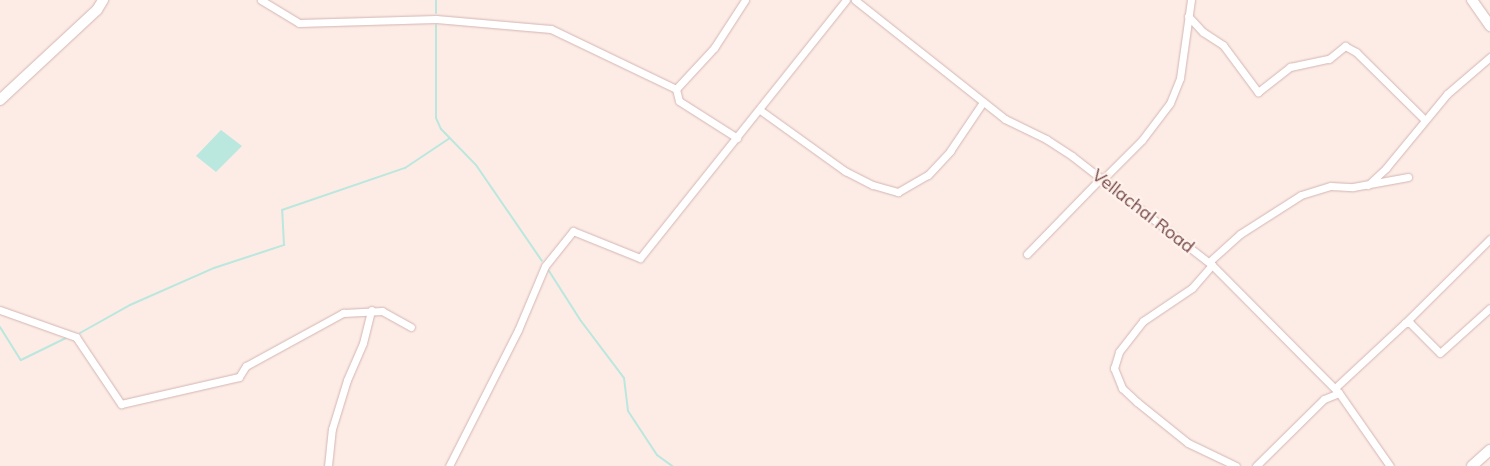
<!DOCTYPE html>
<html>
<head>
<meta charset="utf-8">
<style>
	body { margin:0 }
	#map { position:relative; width:1490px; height:466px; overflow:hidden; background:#fdece6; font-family:Mulish,sans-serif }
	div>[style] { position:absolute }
	.water>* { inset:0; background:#bae7de }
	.stream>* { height:2px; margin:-1px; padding:0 1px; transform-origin:1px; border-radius:1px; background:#bae7de }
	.roads { filter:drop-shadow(0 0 1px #d4b5b1) drop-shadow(0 0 1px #d4b5b1) }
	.street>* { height:7px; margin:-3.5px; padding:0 3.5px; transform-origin:3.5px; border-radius:3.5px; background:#fff }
	.secondary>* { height:10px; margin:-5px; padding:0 5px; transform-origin:5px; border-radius:5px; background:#fff }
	span { translate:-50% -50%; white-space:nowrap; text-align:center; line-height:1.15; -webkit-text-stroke:4.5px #fff2ed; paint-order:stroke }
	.street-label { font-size:18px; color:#774b4a }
</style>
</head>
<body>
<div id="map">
	<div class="water">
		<div style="clip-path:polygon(221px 130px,242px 146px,216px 172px,196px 156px)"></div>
	</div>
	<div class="stream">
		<div style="left:436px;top:13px;width:13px;rotate:-90deg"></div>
		<div style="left:436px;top:25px;width:93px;rotate:90deg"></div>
		<div style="left:436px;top:118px;width:12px;rotate:66deg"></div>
		<div style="left:441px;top:129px;width:50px;rotate:45.8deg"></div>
		<div style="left:476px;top:165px;width:116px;rotate:55.5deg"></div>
		<div style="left:549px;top:271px;width:59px;rotate:57.4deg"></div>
		<div style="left:581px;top:321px;width:71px;rotate:53deg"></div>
		<div style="left:624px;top:378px;width:33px;rotate:83deg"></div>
		<div style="left:628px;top:411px;width:53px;rotate:56.6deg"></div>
		<div style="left:657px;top:455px;width:19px;rotate:36deg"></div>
		<div style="left:0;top:327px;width:39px;rotate:58deg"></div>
		<div style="left:21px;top:360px;width:50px;rotate:-26.1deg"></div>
		<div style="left:80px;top:333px;width:57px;rotate:-29.2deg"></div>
		<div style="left:130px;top:305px;width:92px;rotate:-23.8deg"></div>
		<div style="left:214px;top:268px;width:74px;rotate:-18.2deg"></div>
		<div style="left:284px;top:245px;width:35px;rotate:-93deg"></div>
		<div style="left:282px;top:210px;width:130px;rotate:-18.9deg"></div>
		<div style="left:405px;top:168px;width:54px;rotate:-33.7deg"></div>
	</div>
	<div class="roads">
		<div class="street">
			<div style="left:261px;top:0;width:44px;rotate:31.2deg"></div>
			<div style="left:299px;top:23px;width:137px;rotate:-1.7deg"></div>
			<div style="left:436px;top:19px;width:115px;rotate:5deg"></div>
			<div style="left:551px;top:29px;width:139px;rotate:25.6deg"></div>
			<div style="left:676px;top:89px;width:56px;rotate:-47.2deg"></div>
			<div style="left:714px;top:48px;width:57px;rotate:-57.1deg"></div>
			<div style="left:855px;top:0;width:191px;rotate:38.4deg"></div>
			<div style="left:1005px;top:119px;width:46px;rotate:26deg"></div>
			<div style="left:1046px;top:139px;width:31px;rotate:33deg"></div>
			<div style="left:1072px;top:156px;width:177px;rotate:37.9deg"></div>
			<div style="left:1212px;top:265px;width:180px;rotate:45.2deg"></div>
			<div style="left:1339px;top:393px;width:89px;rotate:55.1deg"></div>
			<div style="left:1188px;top:16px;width:22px;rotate:47deg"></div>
			<div style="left:1203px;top:32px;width:24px;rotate:33deg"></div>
			<div style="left:1223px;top:45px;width:59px;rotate:53.3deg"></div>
			<div style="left:1258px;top:92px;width:41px;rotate:-38deg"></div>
			<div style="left:1290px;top:67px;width:40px;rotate:-12deg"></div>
			<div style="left:1329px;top:59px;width:21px;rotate:-39deg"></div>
			<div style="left:1345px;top:46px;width:13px;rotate:29deg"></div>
			<div style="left:1356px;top:52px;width:95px;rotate:44.6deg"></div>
			<div style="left:676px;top:89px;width:12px;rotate:76deg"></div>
			<div style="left:679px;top:101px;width:69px;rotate:32.5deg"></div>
			<div style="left:760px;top:110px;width:105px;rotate:35.7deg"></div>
			<div style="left:845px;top:171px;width:31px;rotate:27deg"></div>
			<div style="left:873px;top:185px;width:26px;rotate:16deg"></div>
			<div style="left:898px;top:192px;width:34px;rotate:-30deg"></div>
			<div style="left:928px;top:175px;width:33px;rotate:-47deg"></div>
			<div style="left:950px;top:151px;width:59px;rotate:-56deg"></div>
			<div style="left:1103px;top:179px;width:55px;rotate:-45deg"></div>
			<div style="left:1142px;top:140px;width:46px;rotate:-52.9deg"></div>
			<div style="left:1170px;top:103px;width:27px;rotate:-68deg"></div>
			<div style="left:1180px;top:78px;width:79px;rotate:-82deg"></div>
			<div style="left:1368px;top:185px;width:25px;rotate:-43deg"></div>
			<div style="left:1386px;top:168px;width:96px;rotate:-50.5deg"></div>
			<div style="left:1447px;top:94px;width:57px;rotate:-40.7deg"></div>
			<div style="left:1027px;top:254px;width:106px;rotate:-45.8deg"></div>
			<div style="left:1209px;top:262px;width:42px;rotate:-42.1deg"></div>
			<div style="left:1240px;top:234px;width:72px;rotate:-32.6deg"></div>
			<div style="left:1301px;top:195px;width:31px;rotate:-17deg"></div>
			<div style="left:1331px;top:186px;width:22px;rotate:3deg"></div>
			<div style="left:1353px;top:187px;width:56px;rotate:-10.3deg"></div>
			<div style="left:1212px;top:265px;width:30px;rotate:131deg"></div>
			<div style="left:1192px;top:288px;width:59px;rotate:146deg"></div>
			<div style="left:1143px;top:321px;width:39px;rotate:128deg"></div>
			<div style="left:1119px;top:352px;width:17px;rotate:107deg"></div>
			<div style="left:1114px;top:368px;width:22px;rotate:68deg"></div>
			<div style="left:1122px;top:388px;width:21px;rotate:43deg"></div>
			<div style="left:1137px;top:402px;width:65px;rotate:38.8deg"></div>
			<div style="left:1188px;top:443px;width:53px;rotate:25.6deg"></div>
			<div style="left:0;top:310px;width:81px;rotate:19.6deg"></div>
			<div style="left:76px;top:337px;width:81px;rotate:56.1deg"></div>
			<div style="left:121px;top:404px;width:121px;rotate:-12.9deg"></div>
			<div style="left:239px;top:377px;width:13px;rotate:-58deg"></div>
			<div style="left:246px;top:366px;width:111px;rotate:-28.7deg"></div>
			<div style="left:343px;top:313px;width:39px;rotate:-3deg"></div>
			<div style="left:382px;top:311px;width:33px;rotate:29deg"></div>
			<div style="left:1405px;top:323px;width:120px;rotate:-44.7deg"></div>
			<div style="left:1335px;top:388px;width:96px;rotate:-42.9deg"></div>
			<div style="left:1405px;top:323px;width:5px"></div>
			<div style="left:1410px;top:323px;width:42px;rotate:45deg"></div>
			<div style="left:1440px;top:353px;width:67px;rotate:-42deg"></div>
			<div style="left:328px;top:466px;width:37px;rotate:-84deg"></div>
			<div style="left:332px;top:429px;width:51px;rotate:-73deg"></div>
			<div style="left:347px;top:380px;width:40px;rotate:-66.6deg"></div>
			<div style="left:363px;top:343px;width:34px;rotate:-76deg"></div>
			<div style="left:449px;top:466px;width:153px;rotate:-63.1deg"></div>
			<div style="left:518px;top:330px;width:69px;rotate:-67.1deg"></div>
			<div style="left:545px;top:266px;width:45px;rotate:-51.3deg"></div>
			<div style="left:573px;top:231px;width:72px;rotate:21.9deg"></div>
			<div style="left:640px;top:258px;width:330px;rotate:-51.4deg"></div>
			<div style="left:1256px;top:466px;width:95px;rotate:-44.6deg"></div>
			<div style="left:1324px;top:399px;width:16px;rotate:-22deg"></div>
		</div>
		<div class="secondary">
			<div style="left:1472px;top:0;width:32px;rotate:55deg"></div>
			<div style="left:0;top:100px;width:132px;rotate:-42.9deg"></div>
			<div style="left:97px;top:10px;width:12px;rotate:-59deg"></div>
			<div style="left:1472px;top:466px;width:24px;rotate:-42deg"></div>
		</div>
	</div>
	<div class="street-label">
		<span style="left:1143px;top:211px;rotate:38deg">Vellachal Road</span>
	</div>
</div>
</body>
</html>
